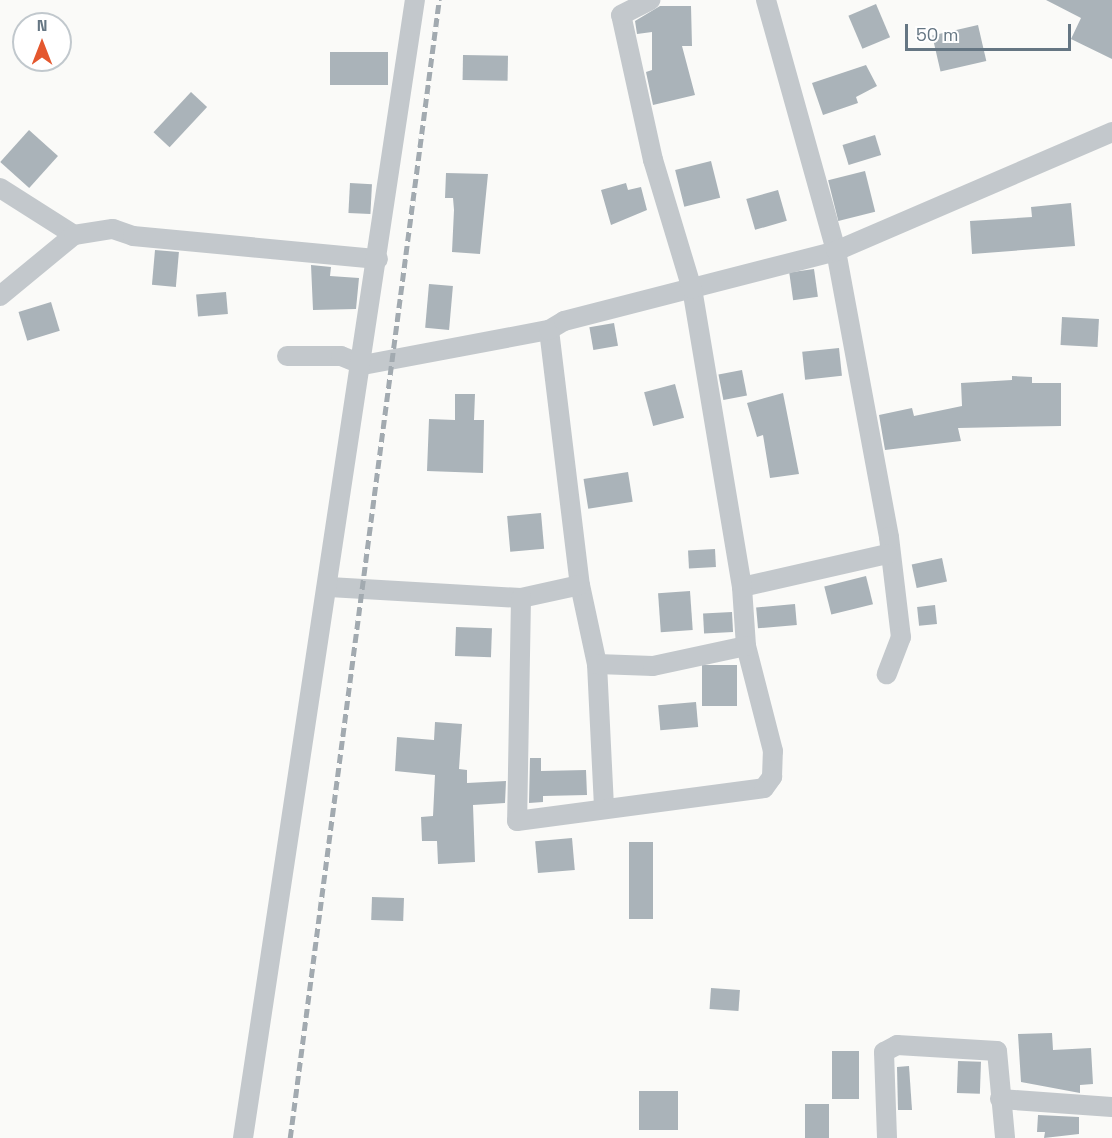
<!DOCTYPE html>
<html>
<head>
<meta charset="utf-8">
<style>
	body { margin:0 }
	#map { position:relative; width:1112px; height:1138px; overflow:hidden; background:#fafaf8; font-family:"Space Grotesk",sans-serif }
	div>[style] { position:absolute }
	.building>* { inset:0; background:#aab3b9; transform-origin:0 0 }
	.minor>* { height:20px; margin:-10px; padding:0 10px; transform-origin:10px; border-radius:10px; background:#c3c8cc }
	.rail>* { height:4.5px; margin-top:-2.25px; transform-origin:0; background:repeating-linear-gradient(90deg,#a2aab0 0 9px,transparent 0 13.5px) }
	span { translate:-50% -50%; white-space:nowrap; text-align:center; line-height:1.15; -webkit-text-stroke:6px #fff; paint-order:stroke }
	.north { position:absolute; left:12px; top:12px; width:60px; height:60px; box-sizing:border-box; background:#fff; border:2px solid #c1c8cd; border-radius:50%; rotate:0deg; font-size:16px; font-weight:700; line-height:24px; text-align:center; color:#657683 }
	.north::after { content:''; display:block; margin:auto; width:21px; height:27px; background:#e4572e; clip-path:polygon(50% 0,100% 100%,50% 72%,0 100%) }
	.scale { position:absolute; left:905px; top:24px; width:166px; height:27px; box-sizing:border-box; border:3px solid #657683; border-top:0; padding-left:8px; font-size:18px; line-height:21px; white-space:nowrap; color:#657683; -webkit-text-stroke:4px #fff; paint-order:stroke }
</style>
</head>
<body>
<div id="map">
	<div class="building">
		<div style="clip-path:polygon(1046px 0,1112px 0,1112px 59px,1071px 39px,1081px 18px)"></div>
		<div style="left:876px;top:4px;width:36px;height:30px;rotate:67deg"></div>
		<div style="clip-path:polygon(660px 6px,691px 6px,692px 46px,682px 46px,695px 95px,653px 105px,646px 72px,652px 70px,652px 32px,637px 34px,635px 21px)"></div>
		<div style="left:978px;top:25px;width:37px;height:47px;rotate:77deg"></div>
		<div style="left:330px;top:52px;width:58px;height:33px"></div>
		<div style="left:463px;top:55px;width:45px;height:25px;rotate:1deg"></div>
		<div style="clip-path:polygon(866px 65px,877px 86px,856px 97px,858px 103px,823px 115px,812px 83px)"></div>
		<div style="left:191px;top:92px;width:22px;height:55px;rotate:43deg"></div>
		<div style="left:29px;top:130px;width:39px;height:43px;rotate:42deg"></div>
		<div style="left:875px;top:135px;width:21px;height:34px;rotate:73deg"></div>
		<div style="left:711px;top:161px;width:38px;height:37px;rotate:76deg"></div>
		<div style="left:865px;top:171px;width:42px;height:38px;rotate:76deg"></div>
		<div style="clip-path:polygon(446px 173px,488px 174px,480px 254px,452px 252px,454px 210px,453px 198px,445px 198px)"></div>
		<div style="left:350px;top:183px;width:22px;height:30px;rotate:3deg"></div>
		<div style="clip-path:polygon(626px 183px,628px 190px,641px 187px,647px 210px,611px 225px,601px 190px)"></div>
		<div style="left:778px;top:190px;width:32px;height:33px;rotate:74deg"></div>
		<div style="clip-path:polygon(1071px 203px,1075px 246px,972px 254px,970px 221px,1032px 217px,1031px 207px)"></div>
		<div style="left:155px;top:250px;width:24px;height:35px;rotate:5deg"></div>
		<div style="clip-path:polygon(311px 265px,331px 267px,330px 276px,359px 278px,356px 309px,313px 310px)"></div>
		<div style="left:814px;top:269px;width:28px;height:25px;rotate:82deg"></div>
		<div style="left:429px;top:284px;width:24px;height:44px;rotate:5deg"></div>
		<div style="left:226px;top:292px;width:22px;height:30px;rotate:85deg"></div>
		<div style="left:51px;top:302px;width:30px;height:34px;rotate:73deg"></div>
		<div style="left:1062px;top:317px;width:37px;height:28px;rotate:3deg"></div>
		<div style="left:614px;top:323px;width:23px;height:25px;rotate:80deg"></div>
		<div style="left:839px;top:348px;width:28px;height:37px;rotate:84deg"></div>
		<div style="left:742px;top:370px;width:26px;height:24px;rotate:79deg"></div>
		<div style="clip-path:polygon(1012px 376px,1032px 377px,1032px 383px,1061px 383px,1061px 426px,958px 428px,961px 441px,885px 450px,879px 415px,912px 408px,914px 416px,962px 406px,961px 383px,1012px 380px)"></div>
		<div style="left:675px;top:384px;width:35px;height:32px;rotate:75deg"></div>
		<div style="clip-path:polygon(783px 393px,799px 474px,770px 478px,763px 435px,757px 437px,747px 403px)"></div>
		<div style="clip-path:polygon(455px 394px,475px 394px,474px 420px,484px 420px,483px 473px,427px 471px,429px 419px,455px 420px)"></div>
		<div style="left:628px;top:472px;width:30px;height:45px;rotate:81deg"></div>
		<div style="left:541px;top:513px;width:36px;height:34px;rotate:85deg"></div>
		<div style="left:715px;top:549px;width:18px;height:27px;rotate:87deg"></div>
		<div style="left:942px;top:558px;width:24px;height:31px;rotate:78deg"></div>
		<div style="left:866px;top:576px;width:29px;height:43px;rotate:76deg"></div>
		<div style="left:690px;top:591px;width:39px;height:32px;rotate:86deg"></div>
		<div style="left:795px;top:604px;width:21px;height:39px;rotate:85deg"></div>
		<div style="left:935px;top:605px;width:19px;height:18px;rotate:84deg"></div>
		<div style="left:732px;top:612px;width:20px;height:29px;rotate:87deg"></div>
		<div style="left:456px;top:627px;width:36px;height:29px;rotate:2deg"></div>
		<div style="left:737px;top:665px;width:41px;height:35px;rotate:90deg"></div>
		<div style="left:696px;top:702px;width:25px;height:38px;rotate:85deg"></div>
		<div style="clip-path:polygon(435px 722px,462px 724px,459px 769px,467px 770px,467px 783px,506px 781px,505px 803px,473px 805px,475px 862px,438px 864px,437px 841px,422px 841px,421px 817px,433px 816px,435px 775px,395px 771px,397px 737px,434px 740px)"></div>
		<div style="clip-path:polygon(530px 758px,541px 758px,541px 771px,586px 770px,587px 795px,543px 796px,543px 802px,529px 803px)"></div>
		<div style="left:572px;top:838px;width:32px;height:37px;rotate:85deg"></div>
		<div style="left:629px;top:842px;width:24px;height:77px"></div>
		<div style="left:372px;top:897px;width:32px;height:23px;rotate:2deg"></div>
		<div style="left:711px;top:988px;width:29px;height:21px;rotate:4deg"></div>
		<div style="clip-path:polygon(1052px 1033px,1053px 1050px,1091px 1048px,1093px 1084px,1080px 1085px,1080px 1093px,1021px 1082px,1018px 1034px)"></div>
		<div style="left:832px;top:1051px;width:27px;height:48px"></div>
		<div style="left:958px;top:1061px;width:23px;height:32px;rotate:2deg"></div>
		<div style="clip-path:polygon(909px 1066px,912px 1110px,898px 1110px,897px 1067px)"></div>
		<div style="left:639px;top:1091px;width:39px;height:39px"></div>
		<div style="left:805px;top:1104px;width:24px;height:34px"></div>
		<div style="clip-path:polygon(1038px 1115px,1079px 1117px,1079px 1134px,1044px 1138px,1045px 1132px,1037px 1132px)"></div>
	</div>
	<div class="minor">
		<div style="left:766px;top:0;width:261px;rotate:74.4deg"></div>
		<div style="left:836px;top:251px;width:291px;rotate:79.5deg"></div>
		<div style="left:889px;top:537px;width:101px;rotate:83.2deg"></div>
		<div style="left:901px;top:637px;width:40px;rotate:111deg"></div>
		<div style="left:0;top:188px;width:88px;rotate:32.4deg"></div>
		<div style="left:0;top:296px;width:96px;rotate:-39.5deg"></div>
		<div style="left:74px;top:235px;width:39px;rotate:-9deg"></div>
		<div style="left:113px;top:229px;width:21px;rotate:19deg"></div>
		<div style="left:133px;top:236px;width:246px;rotate:5.4deg"></div>
		<div style="left:549px;top:330px;width:257px;rotate:83.1deg"></div>
		<div style="left:580px;top:585px;width:81px;rotate:77.9deg"></div>
		<div style="left:597px;top:664px;width:145px;rotate:87.2deg"></div>
		<div style="left:287px;top:356px;width:54px"></div>
		<div style="left:341px;top:356px;width:24px;rotate:22deg"></div>
		<div style="left:363px;top:365px;width:189px;rotate:-10.7deg"></div>
		<div style="left:549px;top:330px;width:17px;rotate:-31deg"></div>
		<div style="left:564px;top:321px;width:281px;rotate:-14.4deg"></div>
		<div style="left:836px;top:251px;width:301px;rotate:-23.3deg"></div>
		<div style="left:329px;top:587px;width:192px;rotate:3.3deg"></div>
		<div style="left:521px;top:598px;width:60px;rotate:-12.4deg"></div>
		<div style="left:742px;top:587px;width:149px;rotate:-12.8deg"></div>
		<div style="left:521px;top:598px;width:223px;rotate:91deg"></div>
		<div style="left:517px;top:821px;width:249px;rotate:-7.6deg"></div>
		<div style="left:764px;top:788px;width:14px;rotate:-54deg"></div>
		<div style="left:772px;top:777px;width:26px;rotate:-88deg"></div>
		<div style="left:773px;top:751px;width:108px;rotate:-104.4deg"></div>
		<div style="left:746px;top:646px;width:59px;rotate:-93.9deg"></div>
		<div style="left:742px;top:587px;width:302px;rotate:-99.5deg"></div>
		<div style="left:692px;top:289px;width:135px;rotate:-106.8deg"></div>
		<div style="left:653px;top:160px;width:148px;rotate:-102.4deg"></div>
		<div style="left:621px;top:15px;width:33px;rotate:-27deg"></div>
		<div style="left:597px;top:664px;width:56px;rotate:2deg"></div>
		<div style="left:653px;top:666px;width:95px;rotate:-12.1deg"></div>
		<div style="left:1000px;top:1099px;width:112px;rotate:4.1deg"></div>
		<div style="left:243px;top:1138px;width:1151px;rotate:-81.41deg"></div>
		<div style="left:887px;top:1138px;width:86px;rotate:-92deg"></div>
		<div style="left:884px;top:1052px;width:15px;rotate:-28deg"></div>
		<div style="left:897px;top:1045px;width:100px;rotate:3.4deg"></div>
		<div style="left:997px;top:1051px;width:87px;rotate:84.7deg"></div>
	</div>
	<div class="rail">
		<div style="left:290px;top:1138px;width:1148px;rotate:-82.54deg"></div>
	</div>
	<div class="north">N</div>
	<div class="scale">50 m</div>
</div>
</body>
</html>
